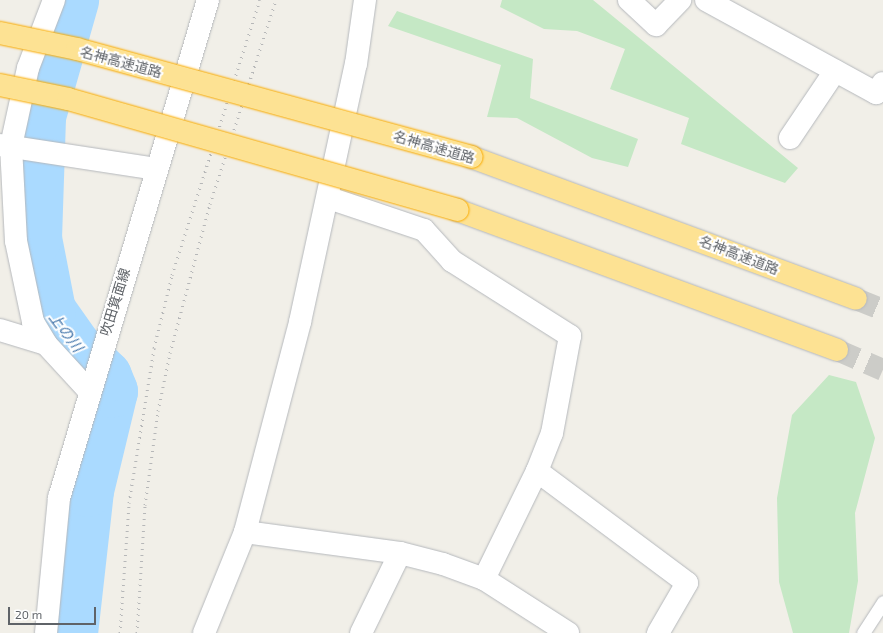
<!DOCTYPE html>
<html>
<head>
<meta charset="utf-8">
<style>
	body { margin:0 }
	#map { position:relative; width:883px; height:633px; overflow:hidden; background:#f1efe8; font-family:"Exo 2","Noto Sans JP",sans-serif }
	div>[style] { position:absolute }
	.green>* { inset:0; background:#c5e8c5 }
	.river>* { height:53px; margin:-26.5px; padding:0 26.5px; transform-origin:26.5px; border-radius:26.5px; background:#aadaff }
	.highway-tunnel>* { height:22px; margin-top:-11px; transform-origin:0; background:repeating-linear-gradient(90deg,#ccccc8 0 22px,transparent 0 33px) }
	.roads { filter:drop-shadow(0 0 1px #b5b8bc) drop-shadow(0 0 1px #b5b8bc) }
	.lane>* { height:13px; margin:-6.5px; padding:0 6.5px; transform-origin:6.5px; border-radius:6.5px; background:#fff }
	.street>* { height:22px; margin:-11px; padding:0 11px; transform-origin:11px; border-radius:11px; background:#fff }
	.secondary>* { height:22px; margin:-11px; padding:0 11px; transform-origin:11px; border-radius:11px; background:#fff }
	.highway>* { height:22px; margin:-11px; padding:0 11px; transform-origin:11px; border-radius:11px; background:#fde293 }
	.rail>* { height:3px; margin-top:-1.5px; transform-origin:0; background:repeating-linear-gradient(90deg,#b6b7b8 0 1px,transparent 0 6px) }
	.bridges { filter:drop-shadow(0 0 1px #f9ab00) drop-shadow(0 0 1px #f9ab00) }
	.highway-bridge>* { height:22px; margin:-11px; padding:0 11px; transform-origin:11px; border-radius:11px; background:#fde293 }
	span { translate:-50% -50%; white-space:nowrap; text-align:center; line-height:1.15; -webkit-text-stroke:4px #fff; paint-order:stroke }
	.street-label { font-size:14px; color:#5f6368 }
	.water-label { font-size:15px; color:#4174aa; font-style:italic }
	.scale { position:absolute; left:8px; top:607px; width:88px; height:18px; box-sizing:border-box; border:2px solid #5f6368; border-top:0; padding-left:5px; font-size:12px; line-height:14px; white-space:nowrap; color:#5f6368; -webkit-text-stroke:3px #fff; paint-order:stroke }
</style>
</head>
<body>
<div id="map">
	<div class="green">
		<div style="clip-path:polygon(502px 0,593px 0,798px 168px,785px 183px,681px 144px,689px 118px,610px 89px,625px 49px,577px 31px,544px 29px,500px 7px)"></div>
		<div style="clip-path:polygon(397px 11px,533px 59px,530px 98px,638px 139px,628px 167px,592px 158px,517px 118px,487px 117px,501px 65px,388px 26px)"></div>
		<div style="clip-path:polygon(829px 375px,856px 382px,875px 438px,855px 513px,858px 581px,849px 633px,793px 633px,779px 582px,777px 498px,792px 415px)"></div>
	</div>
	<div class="river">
		<div style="left:71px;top:633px;width:144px;rotate:-83.6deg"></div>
		<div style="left:87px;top:490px;width:102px;rotate:-76.4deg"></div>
		<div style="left:111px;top:391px;width:16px;rotate:-112deg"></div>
		<div style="left:105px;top:376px;width:42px;rotate:-136deg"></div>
		<div style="left:75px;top:347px;width:45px;rotate:-125.1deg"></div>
		<div style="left:49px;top:310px;width:73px;rotate:-101deg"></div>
		<div style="left:35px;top:238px;width:122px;rotate:-88.1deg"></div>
		<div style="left:39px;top:116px;width:121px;rotate:-74.1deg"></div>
	</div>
	<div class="highway-tunnel">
		<div style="left:856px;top:299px;width:29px;rotate:22deg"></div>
		<div style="left:837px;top:350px;width:50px;rotate:23.5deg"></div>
	</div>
	<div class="roads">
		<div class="lane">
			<div style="left:863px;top:633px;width:37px;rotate:-57deg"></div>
		</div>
		<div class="street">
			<div style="left:54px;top:0;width:73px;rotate:110.9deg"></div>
			<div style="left:28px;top:68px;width:80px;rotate:102.3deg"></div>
			<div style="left:11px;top:146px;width:95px;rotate:87deg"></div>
			<div style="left:16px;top:241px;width:83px;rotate:78.1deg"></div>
			<div style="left:33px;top:322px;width:26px;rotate:59deg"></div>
			<div style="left:46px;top:344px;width:64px;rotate:47.5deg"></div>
			<div style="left:629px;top:0;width:37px;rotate:43deg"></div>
			<div style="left:656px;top:25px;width:35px;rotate:-46deg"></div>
			<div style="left:706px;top:0;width:194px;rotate:28.7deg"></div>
			<div style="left:876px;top:93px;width:12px;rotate:-55deg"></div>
			<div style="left:790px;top:138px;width:81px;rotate:-56.1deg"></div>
			<div style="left:329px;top:198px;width:100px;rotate:18.6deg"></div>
			<div style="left:424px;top:230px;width:42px;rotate:47.9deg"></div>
			<div style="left:452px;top:261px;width:140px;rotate:32.4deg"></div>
			<div style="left:570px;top:336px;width:99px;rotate:100.5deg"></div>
			<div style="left:552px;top:433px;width:41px;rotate:111.5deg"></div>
			<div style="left:537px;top:471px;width:187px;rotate:36.7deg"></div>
			<div style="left:687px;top:583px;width:58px;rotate:120.1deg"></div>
			<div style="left:0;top:330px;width:48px;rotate:16.9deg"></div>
			<div style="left:245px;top:532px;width:156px;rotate:7.7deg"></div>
			<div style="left:484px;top:579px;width:120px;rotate:-63.9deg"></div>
			<div style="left:204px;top:633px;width:109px;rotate:-67.9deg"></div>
			<div style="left:245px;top:532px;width:217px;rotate:-75.3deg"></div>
			<div style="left:300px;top:322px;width:264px;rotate:-77.8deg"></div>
			<div style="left:356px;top:64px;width:65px;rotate:-82deg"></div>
			<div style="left:361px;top:633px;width:89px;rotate:-64deg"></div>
			<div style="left:400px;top:553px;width:44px;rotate:14.3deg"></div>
			<div style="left:443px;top:564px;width:44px;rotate:20.1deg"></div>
			<div style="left:484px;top:579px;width:100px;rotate:32.7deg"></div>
		</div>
		<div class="secondary">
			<div style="left:0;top:145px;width:158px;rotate:8.7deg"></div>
			<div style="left:46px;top:633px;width:136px;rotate:-84.5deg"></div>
			<div style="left:59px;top:498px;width:520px;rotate:-73.34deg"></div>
		</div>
		<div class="highway">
			<div style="left:471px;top:157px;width:410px;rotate:20.2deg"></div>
			<div style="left:457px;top:210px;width:405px;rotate:20.2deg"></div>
		</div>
	</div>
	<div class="rail">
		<div style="left:120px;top:633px;width:130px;rotate:-86deg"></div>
		<div style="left:129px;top:503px;width:157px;rotate:-80.8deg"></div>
		<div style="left:154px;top:348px;width:75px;rotate:-76.1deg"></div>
		<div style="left:172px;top:275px;width:289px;rotate:-72.3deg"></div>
		<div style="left:137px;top:633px;width:128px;rotate:-86.4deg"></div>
		<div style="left:145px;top:505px;width:95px;rotate:-82.1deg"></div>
		<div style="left:158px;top:411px;width:59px;rotate:-78.3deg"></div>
		<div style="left:170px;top:353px;width:154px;rotate:-75deg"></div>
		<div style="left:210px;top:204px;width:214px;rotate:-72.1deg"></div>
	</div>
	<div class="bridges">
		<div class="highway-bridge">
			<div style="left:0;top:33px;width:79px;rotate:11.7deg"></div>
			<div style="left:77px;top:49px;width:409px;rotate:15.3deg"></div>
			<div style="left:0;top:85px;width:69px;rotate:11.6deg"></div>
			<div style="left:68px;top:99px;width:405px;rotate:15.9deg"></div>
		</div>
	</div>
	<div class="street-label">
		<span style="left:121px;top:62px;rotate:15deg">名神高速道路</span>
		<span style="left:434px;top:147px;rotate:16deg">名神高速道路</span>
		<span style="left:739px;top:255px;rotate:21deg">名神高速道路</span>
		<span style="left:115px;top:302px;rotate:-73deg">吹田箕面線</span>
	</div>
	<div class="water-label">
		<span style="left:66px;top:332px;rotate:53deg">上の川</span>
	</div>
	<div class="scale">20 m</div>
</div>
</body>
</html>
